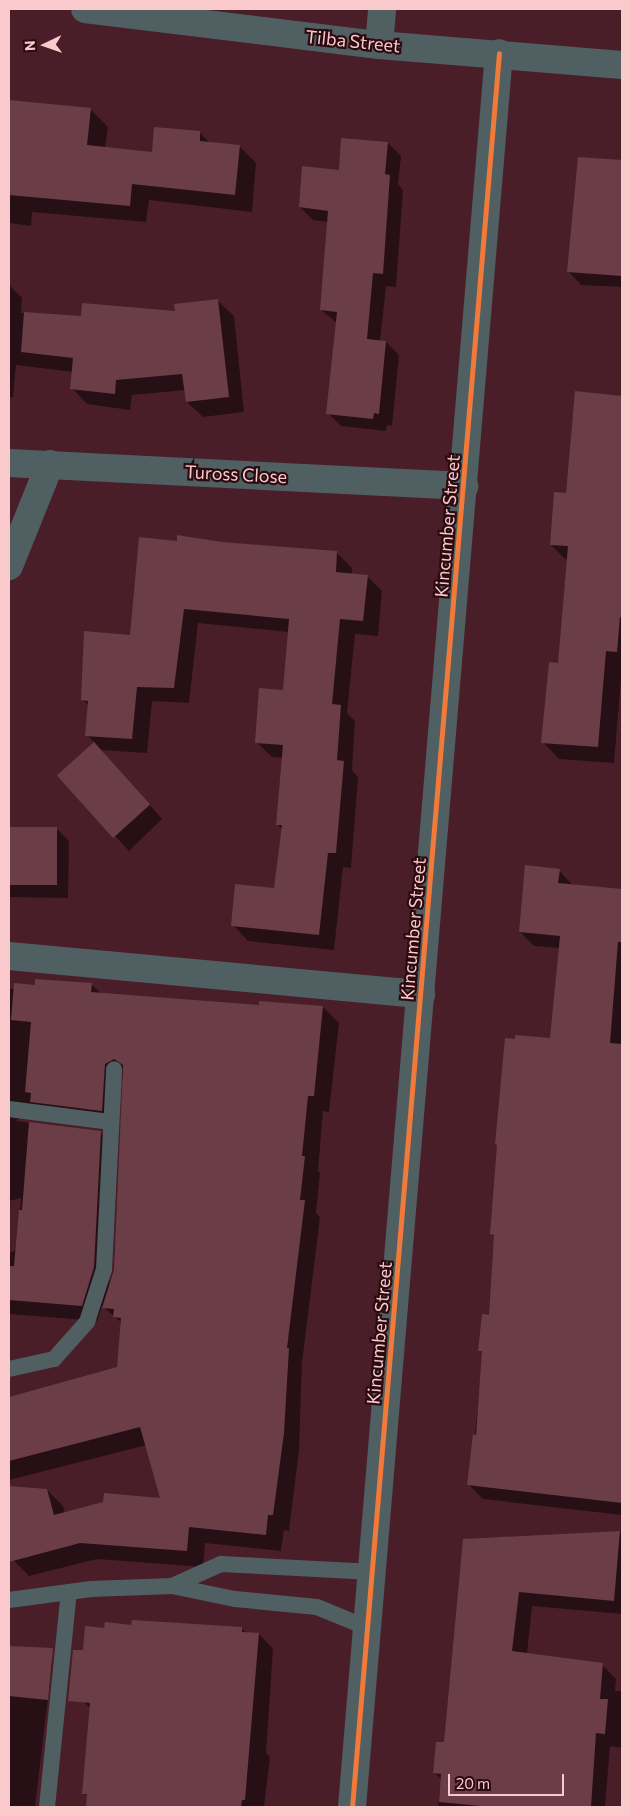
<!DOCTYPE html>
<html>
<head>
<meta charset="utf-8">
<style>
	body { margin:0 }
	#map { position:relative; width:631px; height:1816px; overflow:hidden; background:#4a1e28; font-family:Commissioner,sans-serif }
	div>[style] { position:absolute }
	.shadow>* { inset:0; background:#0007 }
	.building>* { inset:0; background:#6a3d47; transform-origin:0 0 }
	.service>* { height:16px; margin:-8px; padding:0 8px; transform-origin:8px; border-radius:8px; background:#506062 }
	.minor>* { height:28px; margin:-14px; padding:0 14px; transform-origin:14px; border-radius:14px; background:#506062 }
	.cycleway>* { height:5px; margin:-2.5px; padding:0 2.5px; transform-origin:2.5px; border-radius:2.5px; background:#f17a3a }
	span { translate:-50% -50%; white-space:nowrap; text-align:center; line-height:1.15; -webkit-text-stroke:4.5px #2c0b10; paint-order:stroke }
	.street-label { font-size:18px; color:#f9c9cb }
	.frame { position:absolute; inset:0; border:10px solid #f9c9cb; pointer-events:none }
	.north { position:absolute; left:20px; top:20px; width:50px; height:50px; -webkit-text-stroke:4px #2c0b10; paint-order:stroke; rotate:267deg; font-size:14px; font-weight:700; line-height:20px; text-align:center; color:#f9c9cb }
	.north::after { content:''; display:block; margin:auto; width:18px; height:22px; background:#f9c9cb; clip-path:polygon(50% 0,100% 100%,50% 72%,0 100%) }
	.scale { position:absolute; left:448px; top:1774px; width:116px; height:22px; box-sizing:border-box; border:2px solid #f9c9cb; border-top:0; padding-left:6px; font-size:15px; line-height:18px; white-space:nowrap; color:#f9c9cb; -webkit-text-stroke:4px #2c0b10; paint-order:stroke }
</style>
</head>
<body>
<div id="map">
	<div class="shadow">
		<div style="clip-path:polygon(9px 102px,90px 109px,108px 127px,105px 148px,153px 154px,199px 132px,211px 144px,239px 146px,256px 163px,252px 212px,149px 200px,146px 222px,32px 212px,31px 226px,9px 223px)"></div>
		<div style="clip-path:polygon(388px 143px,401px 156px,398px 184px,403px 190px,396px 287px,386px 286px,380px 341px,386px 342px,399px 355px,392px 426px,387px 425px,386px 431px,341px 426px,328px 413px,337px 323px,321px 310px,328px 222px,313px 220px,300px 207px,340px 172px)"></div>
		<div style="clip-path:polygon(579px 158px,622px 161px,622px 287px,581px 285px,568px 271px)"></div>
		<div style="clip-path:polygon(9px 285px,22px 298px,21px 313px,82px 318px,176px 313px,218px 301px,234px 316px,244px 412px,203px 417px,187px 402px,186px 390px,132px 395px,130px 410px,87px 404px,72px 388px,73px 372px,16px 365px,13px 397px,9px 397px)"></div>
		<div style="clip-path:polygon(576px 393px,622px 397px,622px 667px,614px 763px,559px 759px,543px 742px,559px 664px,567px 561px,551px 545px,568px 494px)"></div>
		<div style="clip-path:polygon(178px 542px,337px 553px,352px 568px,352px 575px,367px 576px,382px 591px,378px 636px,355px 634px,347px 713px,355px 721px,352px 770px,358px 777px,351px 868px,343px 867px,334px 950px,248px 941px,233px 925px,275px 889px,283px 830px,277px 824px,283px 758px,272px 757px,256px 742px,284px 692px,289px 632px,198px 623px,189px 703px,152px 701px,147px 753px,101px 750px,162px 819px,129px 851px,60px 776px,95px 743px,87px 735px,89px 706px,83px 700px,131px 636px)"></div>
		<div style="clip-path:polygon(9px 828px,56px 828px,69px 841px,68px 898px,9px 897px)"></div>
		<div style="clip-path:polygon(559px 870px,573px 886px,622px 890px,622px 1515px,483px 1499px,469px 1485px,484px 1354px,480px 1350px,490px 1317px,495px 1237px,492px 1234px,551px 1039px,560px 948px,534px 946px,520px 932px)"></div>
		<div style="clip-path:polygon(evenodd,37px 980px,92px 985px,102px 994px,260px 1006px,323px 1007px,339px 1023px,329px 1112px,323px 1111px,318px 1171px,320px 1173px,316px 1213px,320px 1217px,302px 1363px,299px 1450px,289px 1531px,284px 1530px,281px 1551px,205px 1543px,203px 1567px,97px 1559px,29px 1576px,13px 1560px,9px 1544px,9px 1487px,47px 1490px,63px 1506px,65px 1514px,162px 1499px,147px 1445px,9px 1480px,9px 1398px,118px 1368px,122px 1323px,102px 1306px,97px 1321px,9px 1314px,9px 1253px,17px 1250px,21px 1198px,9px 1201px,9px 989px,36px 987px,37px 980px,125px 1078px,115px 1270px,109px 1285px,116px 1148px,100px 1132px,16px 1121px,21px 1116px,117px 1126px,121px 1080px,125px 1078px)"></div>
		<div style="clip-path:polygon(622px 1532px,622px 1614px,532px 1606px,527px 1654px,602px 1665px,616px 1679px,615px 1691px,622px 1691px,622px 1748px,610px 1746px,605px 1807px,616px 1807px,438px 1807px,441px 1779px,434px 1772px,445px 1743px,464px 1540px)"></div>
		<div style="clip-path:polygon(132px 1626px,242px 1629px,246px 1633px,259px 1634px,273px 1649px,266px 1753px,270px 1757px,264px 1807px,87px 1807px,88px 1797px,84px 1793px,91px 1709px,84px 1702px,105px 1629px)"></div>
		<div style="clip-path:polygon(9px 1647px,36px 1649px,52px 1664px,35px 1807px,9px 1807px)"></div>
	</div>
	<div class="building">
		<div style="clip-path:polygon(9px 100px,91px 108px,87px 145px,152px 152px,154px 127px,200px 131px,200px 141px,240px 145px,235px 195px,132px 184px,130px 206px,9px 195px)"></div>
		<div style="clip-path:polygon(341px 138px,388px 142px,385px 174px,390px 175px,383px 274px,373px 273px,367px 339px,386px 341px,379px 414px,374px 413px,373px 419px,326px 414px,337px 312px,320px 310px,328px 211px,299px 207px,302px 166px,339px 170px)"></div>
		<div style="clip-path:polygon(578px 157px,622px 160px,622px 276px,567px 272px)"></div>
		<div style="clip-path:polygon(218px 299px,229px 397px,186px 402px,182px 374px,116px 380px,115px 394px,70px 389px,73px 358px,21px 352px,24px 312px,81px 316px,82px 303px,175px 311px,174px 304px)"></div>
		<div style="clip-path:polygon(575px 391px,622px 396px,622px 617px,620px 617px,617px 652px,606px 651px,598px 747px,541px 743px,549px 662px,558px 663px,568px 546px,550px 545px,554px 492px,566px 493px)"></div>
		<div style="clip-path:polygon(177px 535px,222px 542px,337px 551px,336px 572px,368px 575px,363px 621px,340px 619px,332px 704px,341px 705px,337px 760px,344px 761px,336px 853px,328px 853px,319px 935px,231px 926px,235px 884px,274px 888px,282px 825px,276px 825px,283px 745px,255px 743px,259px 688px,283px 690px,289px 619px,184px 609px,174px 688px,137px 687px,132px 739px,85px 736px,88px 701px,81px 700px,84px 631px,130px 635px,139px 537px,177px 541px)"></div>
		<div style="left:94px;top:742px;width:84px;height:50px;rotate:48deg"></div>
		<div style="left:9px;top:827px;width:48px;height:58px"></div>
		<div style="clip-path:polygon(525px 865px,560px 869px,558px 883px,622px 889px,622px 942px,618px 942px,610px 1043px,622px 1044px,622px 1503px,467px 1485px,473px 1434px,476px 1435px,482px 1351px,478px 1351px,482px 1314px,489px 1315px,494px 1235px,490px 1234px,497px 1145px,495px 1144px,505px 1038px,515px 1039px,515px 1035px,550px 1038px,560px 936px,519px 932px)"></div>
		<div style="clip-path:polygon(35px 979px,92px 983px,91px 992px,259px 1005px,259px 1001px,323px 1006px,314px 1096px,308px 1096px,302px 1156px,305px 1156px,300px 1200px,305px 1200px,287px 1348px,289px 1348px,284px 1433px,273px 1515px,268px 1515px,266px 1535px,189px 1527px,187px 1551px,80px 1543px,9px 1562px,9px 1486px,47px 1489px,54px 1515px,103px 1502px,104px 1493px,160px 1498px,140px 1427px,9px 1461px,9px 1397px,117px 1367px,121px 1318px,113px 1317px,114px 1309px,102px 1308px,114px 1270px,123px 1065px,114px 1059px,105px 1064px,102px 1111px,30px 1102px,31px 1093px,25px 1092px,31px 1022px,11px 1020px,14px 983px,35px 985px)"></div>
		<div style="clip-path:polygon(29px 1122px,101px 1131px,94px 1267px,82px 1306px,9px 1300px,9px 1266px,14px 1266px,19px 1210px,22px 1210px)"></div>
		<div style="clip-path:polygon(620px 1531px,614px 1601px,519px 1592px,512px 1651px,603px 1663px,600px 1699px,608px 1699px,605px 1734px,596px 1733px,591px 1807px,492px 1807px,439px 1802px,441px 1774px,433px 1773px,436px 1742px,444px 1742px,463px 1539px)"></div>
		<div style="clip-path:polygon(132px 1620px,242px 1627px,242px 1632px,259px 1633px,245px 1800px,242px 1800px,241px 1807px,86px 1807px,87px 1794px,82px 1794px,90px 1703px,68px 1701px,73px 1650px,83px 1650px,85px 1626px,104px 1628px,105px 1622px,131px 1625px)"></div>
		<div style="clip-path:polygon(9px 1646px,53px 1648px,48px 1700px,9px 1696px)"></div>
	</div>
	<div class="service">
		<div style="left:9px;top:1109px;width:103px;rotate:7.3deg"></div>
		<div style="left:9px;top:1369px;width:46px;rotate:-12.5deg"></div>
		<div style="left:54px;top:1359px;width:50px;rotate:-48.3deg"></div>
		<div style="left:87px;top:1322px;width:56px;rotate:-72.2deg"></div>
		<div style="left:104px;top:1269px;width:200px;rotate:-87.1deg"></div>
		<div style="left:172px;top:1586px;width:54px;rotate:-24.2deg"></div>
		<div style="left:221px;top:1564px;width:152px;rotate:3deg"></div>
		<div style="left:9px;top:1600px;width:83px;rotate:-7.6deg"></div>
		<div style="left:91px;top:1589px;width:81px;rotate:-2.1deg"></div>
		<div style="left:172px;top:1586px;width:64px;rotate:11.7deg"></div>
		<div style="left:235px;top:1599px;width:82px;rotate:5.6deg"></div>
		<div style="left:317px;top:1607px;width:55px;rotate:22.4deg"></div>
		<div style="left:47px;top:1807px;width:216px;rotate:-84.2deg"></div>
	</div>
	<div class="minor">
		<div style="left:85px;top:9px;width:296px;rotate:7deg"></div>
		<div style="left:379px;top:45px;width:244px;rotate:4.7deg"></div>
		<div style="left:379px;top:45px;width:36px;rotate:-85deg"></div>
		<div style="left:9px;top:463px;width:456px;rotate:2.9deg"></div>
		<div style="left:9px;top:566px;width:110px;rotate:-68.1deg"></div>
		<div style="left:9px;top:956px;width:414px;rotate:5.3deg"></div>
		<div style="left:352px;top:1807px;width:1760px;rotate:-85.21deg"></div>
	</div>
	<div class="cycleway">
		<div style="left:352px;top:1807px;width:1760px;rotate:-85.21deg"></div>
	</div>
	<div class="street-label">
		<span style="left:353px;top:41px;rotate:6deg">Tilba Street</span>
		<span style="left:236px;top:474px;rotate:3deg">Tuross Close</span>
		<span style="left:447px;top:526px;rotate:-85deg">Kincumber Street</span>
		<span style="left:413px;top:929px;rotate:-85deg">Kincumber Street</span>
		<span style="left:379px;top:1333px;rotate:-85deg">Kincumber Street</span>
	</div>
	<div class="frame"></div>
	<div class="north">N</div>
	<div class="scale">20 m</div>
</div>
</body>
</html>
